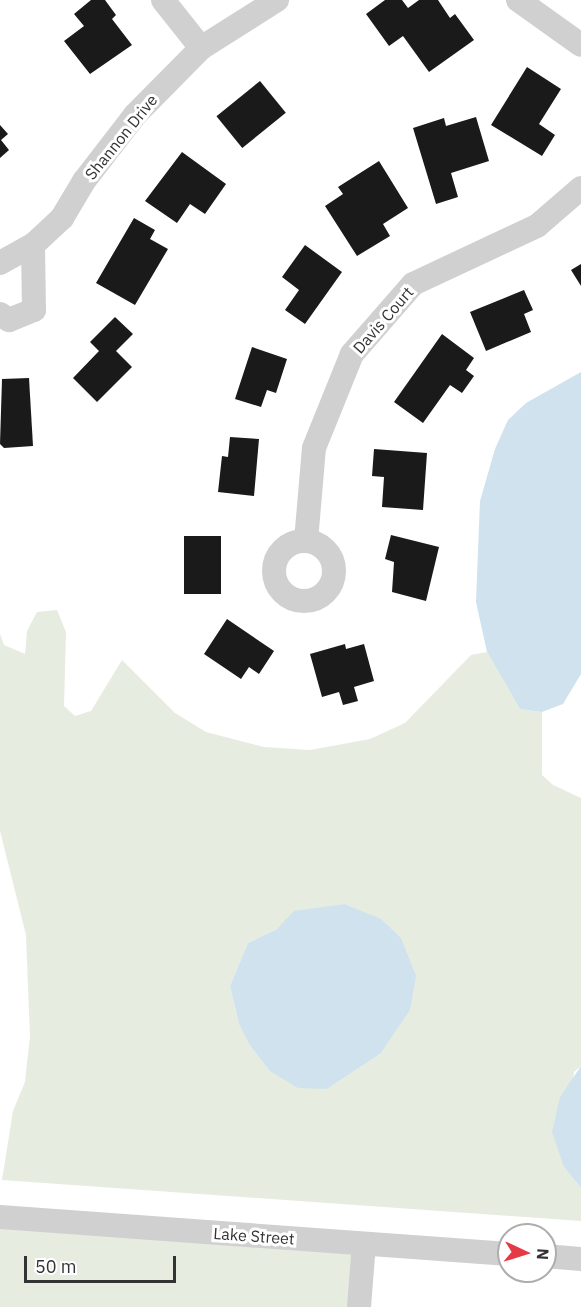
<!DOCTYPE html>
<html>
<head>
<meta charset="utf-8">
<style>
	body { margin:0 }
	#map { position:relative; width:581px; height:1307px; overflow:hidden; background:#fff; font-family:"IBM Plex Sans",sans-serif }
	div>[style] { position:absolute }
	.green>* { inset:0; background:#e6ecdf }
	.water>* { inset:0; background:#cfe2ee }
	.building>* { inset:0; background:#1a1a1a; transform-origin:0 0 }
	.minor>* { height:24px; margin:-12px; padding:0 12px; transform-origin:12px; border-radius:12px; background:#d0d0d0 }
	.minor>.ring { margin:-12px; padding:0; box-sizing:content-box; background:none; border:24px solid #d0d0d0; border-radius:50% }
	span { translate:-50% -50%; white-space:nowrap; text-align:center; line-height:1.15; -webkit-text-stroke:6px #fff; paint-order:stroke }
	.street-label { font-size:16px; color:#333 }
	.north { position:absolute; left:497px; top:1223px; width:60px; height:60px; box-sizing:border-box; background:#fff; border:2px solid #adadad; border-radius:50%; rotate:94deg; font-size:16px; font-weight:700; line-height:24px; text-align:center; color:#333 }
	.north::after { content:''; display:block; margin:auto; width:21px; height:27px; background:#e63946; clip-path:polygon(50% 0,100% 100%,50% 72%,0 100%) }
	.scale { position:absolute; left:24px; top:1256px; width:152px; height:27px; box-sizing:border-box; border:3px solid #333; border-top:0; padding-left:8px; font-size:18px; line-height:21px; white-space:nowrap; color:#333; -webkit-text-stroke:4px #fff; paint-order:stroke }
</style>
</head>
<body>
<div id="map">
	<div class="green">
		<div style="clip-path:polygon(evenodd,57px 610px,66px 632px,64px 706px,75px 716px,91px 711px,122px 660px,175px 713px,206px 732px,264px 747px,310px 750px,370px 739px,405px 723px,471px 655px,487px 652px,520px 709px,542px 712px,542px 775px,553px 785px,581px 798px,581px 1066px,574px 1072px,564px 1167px,581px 1188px,581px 1221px,2px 1180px,13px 1111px,25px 1082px,30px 1036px,26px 935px,0 831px,0 634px,4px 645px,25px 654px,27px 631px,37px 612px,57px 610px,344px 904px,380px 1054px,327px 1089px,239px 1024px,230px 986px,248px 943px,320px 908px,344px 904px)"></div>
		<div style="clip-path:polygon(0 1216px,363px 1241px,358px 1307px,0 1307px)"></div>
	</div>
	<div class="water">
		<div style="clip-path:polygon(581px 372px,581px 674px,563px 704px,542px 712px,520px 709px,487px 652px,476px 602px,480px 501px,495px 449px,508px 420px,526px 403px)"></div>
		<div style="clip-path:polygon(344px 904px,381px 919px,401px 938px,416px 976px,410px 1010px,380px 1054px,327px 1089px,298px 1088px,270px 1071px,250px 1045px,239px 1024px,230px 986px,248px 943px,277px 929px,294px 911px)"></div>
		<div style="clip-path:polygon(581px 1066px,581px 1188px,564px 1167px,552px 1132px,560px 1097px)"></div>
	</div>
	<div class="building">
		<div style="clip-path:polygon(91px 0,105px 0,116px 15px,112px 19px,132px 45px,90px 74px,64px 41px,84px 26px,74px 14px)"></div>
		<div style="clip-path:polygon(385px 0,402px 0,408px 8px,419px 0,438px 0,450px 18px,455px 14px,474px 40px,429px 72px,403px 36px,389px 46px,366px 14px)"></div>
		<div style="clip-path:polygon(527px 67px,561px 89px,539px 124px,555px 135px,542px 156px,491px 125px)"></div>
		<div style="left:260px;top:81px;width:41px;height:56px;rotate:51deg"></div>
		<div style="clip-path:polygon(476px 117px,489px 161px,451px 173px,458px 197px,436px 204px,413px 128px,444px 118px,446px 126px)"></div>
		<div style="clip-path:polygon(0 125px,8px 134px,1px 140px,9px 150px,0 158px)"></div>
		<div style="clip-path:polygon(182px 152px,226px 184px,205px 214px,190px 204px,177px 223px,145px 201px)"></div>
		<div style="clip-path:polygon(379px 161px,408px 208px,383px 224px,390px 236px,357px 256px,325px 206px,343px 194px,338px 187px)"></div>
		<div style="clip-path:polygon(134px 218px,155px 230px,150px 239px,168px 249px,135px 305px,96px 283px)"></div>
		<div style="clip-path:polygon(305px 245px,342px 272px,305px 324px,285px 310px,299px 290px,282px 277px)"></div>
		<div style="clip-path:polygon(581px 264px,581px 286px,571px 270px)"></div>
		<div style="clip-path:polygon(524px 290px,533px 310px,524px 314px,531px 332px,486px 351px,470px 312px)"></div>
		<div style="clip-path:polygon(115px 317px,133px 334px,116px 351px,132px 367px,97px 402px,73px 378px,99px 351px,90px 342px)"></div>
		<div style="clip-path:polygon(442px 334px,474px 358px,466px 370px,474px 376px,462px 393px,450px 385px,423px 423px,394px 402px)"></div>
		<div style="clip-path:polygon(252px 347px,287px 359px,276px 393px,267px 390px,261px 407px,235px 399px)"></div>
		<div style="clip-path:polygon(29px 378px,33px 446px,4px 448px,0 444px,2px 379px)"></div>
		<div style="clip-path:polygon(230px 437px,259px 439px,254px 496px,218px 492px,222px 456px,228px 457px)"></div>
		<div style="clip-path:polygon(374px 449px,427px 453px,423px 510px,382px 507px,384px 477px,372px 476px)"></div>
		<div style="clip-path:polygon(391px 535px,439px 547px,426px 601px,392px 592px,394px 562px,385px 559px)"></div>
		<div style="left:184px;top:536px;width:37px;height:58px"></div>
		<div style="clip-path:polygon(227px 619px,274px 651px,259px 674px,249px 667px,241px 679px,204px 654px)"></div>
		<div style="clip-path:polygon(345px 644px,346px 649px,364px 644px,374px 681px,354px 687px,358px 701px,343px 705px,339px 692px,322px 697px,310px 654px)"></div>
	</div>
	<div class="minor">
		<div style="left:163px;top:0;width:61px;rotate:51.6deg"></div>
		<div style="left:518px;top:0;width:77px;rotate:35.5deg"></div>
		<div style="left:0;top:263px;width:38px;rotate:-29deg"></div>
		<div style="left:33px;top:245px;width:40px;rotate:-43deg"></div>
		<div style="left:62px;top:218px;width:43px;rotate:-59.3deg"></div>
		<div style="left:84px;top:181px;width:83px;rotate:-52.3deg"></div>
		<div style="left:135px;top:115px;width:94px;rotate:-45.4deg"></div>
		<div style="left:201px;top:48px;width:90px;rotate:-32.3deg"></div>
		<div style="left:0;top:314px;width:11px;rotate:34deg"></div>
		<div style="left:9px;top:320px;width:27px;rotate:-22deg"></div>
		<div style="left:34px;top:310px;width:65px;rotate:-90.9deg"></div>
		<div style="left:306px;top:541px;width:93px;rotate:-85.1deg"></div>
		<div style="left:314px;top:448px;width:101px;rotate:-68deg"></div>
		<div style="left:352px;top:354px;width:93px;rotate:-48.9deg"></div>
		<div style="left:413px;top:284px;width:137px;rotate:-25.1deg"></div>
		<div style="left:537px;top:226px;width:58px;rotate:-40.8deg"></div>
		<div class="ring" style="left:274px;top:541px;width:36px;height:36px"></div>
		<div style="left:0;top:1217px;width:510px;rotate:4.16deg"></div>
		<div style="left:545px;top:1256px;width:36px;rotate:5deg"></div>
		<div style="left:359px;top:1307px;width:63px;rotate:-85.5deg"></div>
	</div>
	<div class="street-label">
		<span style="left:121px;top:137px;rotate:-51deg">Shannon Drive</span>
		<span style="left:383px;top:320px;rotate:-49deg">Davis Court</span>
		<span style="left:254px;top:1236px;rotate:4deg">Lake Street</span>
	</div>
	<div class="north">N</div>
	<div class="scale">50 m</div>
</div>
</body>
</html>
